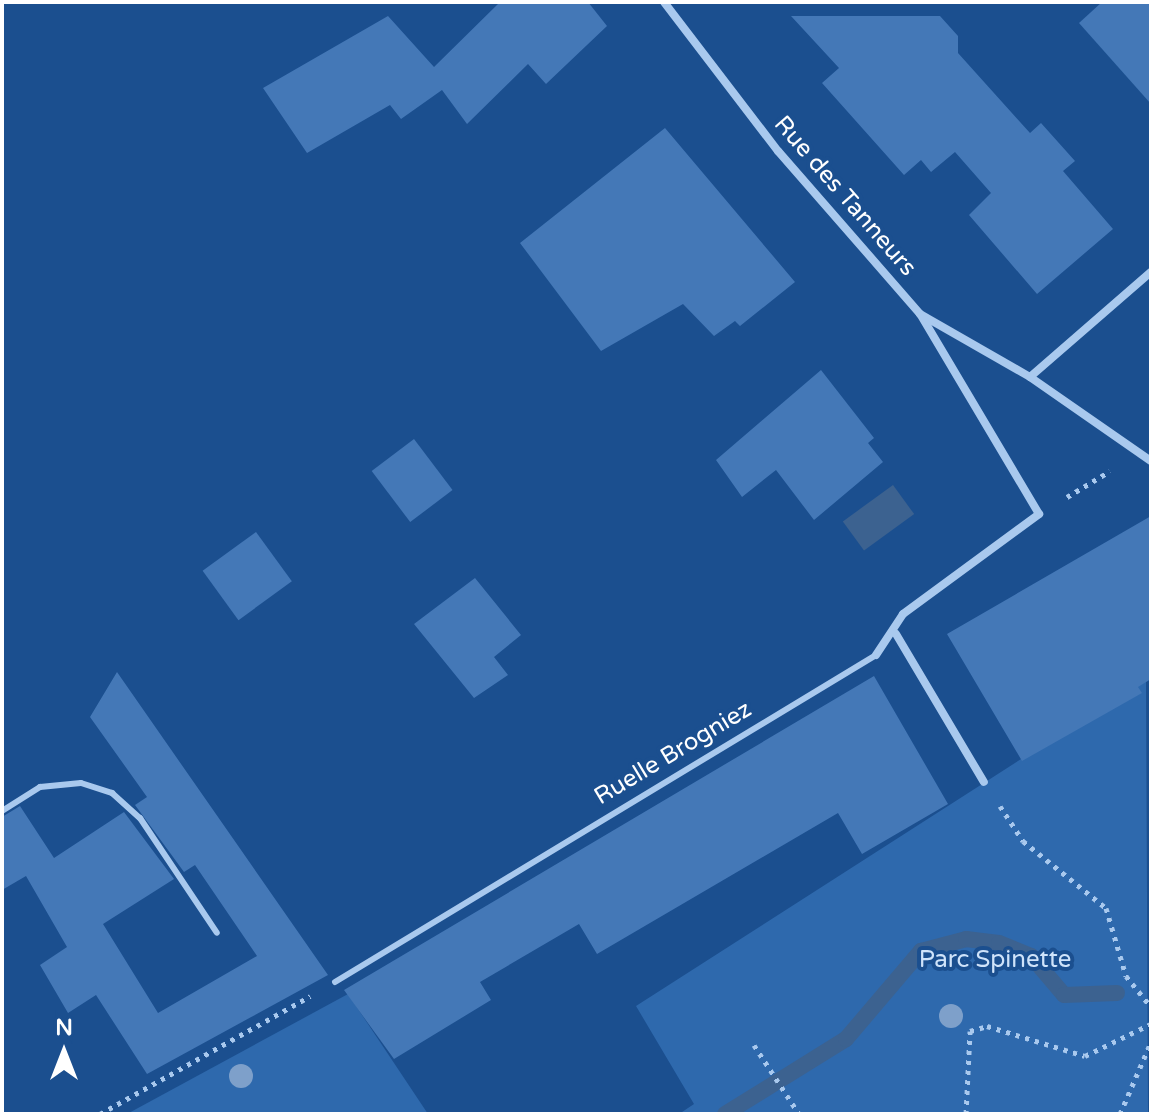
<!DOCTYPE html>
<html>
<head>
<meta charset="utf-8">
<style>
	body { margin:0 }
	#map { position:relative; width:1153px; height:1116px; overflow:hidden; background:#1b4f8f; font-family:"Varela Round",sans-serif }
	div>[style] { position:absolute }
	.green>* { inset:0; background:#2e69ad }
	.water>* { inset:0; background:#3c6290; transform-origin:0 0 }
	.stream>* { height:16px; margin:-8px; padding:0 8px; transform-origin:8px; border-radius:8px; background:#3c6290 }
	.building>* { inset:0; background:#4478b7; transform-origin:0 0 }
	.path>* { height:5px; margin-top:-2.5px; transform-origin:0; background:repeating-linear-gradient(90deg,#a9c9ee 0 4px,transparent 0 10px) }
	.lane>* { height:6px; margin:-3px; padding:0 3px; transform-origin:3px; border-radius:3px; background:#a9c9ee }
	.street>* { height:8px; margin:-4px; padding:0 4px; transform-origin:4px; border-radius:4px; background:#a9c9ee }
	.trees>* { width:24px; height:24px; margin:-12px; border-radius:50%; background:#7ea0ca }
	span { translate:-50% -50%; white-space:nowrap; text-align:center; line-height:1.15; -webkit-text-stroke:8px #1b4f8f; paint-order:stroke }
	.street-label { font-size:24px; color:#fff }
	.park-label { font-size:24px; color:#cfe3fa }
	.frame { position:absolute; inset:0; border:4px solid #fff; pointer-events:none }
	.north { position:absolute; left:24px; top:1012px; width:80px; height:80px; -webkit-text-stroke:6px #1b4f8f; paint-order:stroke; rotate:0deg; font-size:22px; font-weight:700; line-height:32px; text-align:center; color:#fff }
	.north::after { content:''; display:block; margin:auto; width:28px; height:36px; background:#fff; clip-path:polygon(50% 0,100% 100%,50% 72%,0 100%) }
</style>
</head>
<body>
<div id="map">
	<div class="green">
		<div style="clip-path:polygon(1146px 679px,1148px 1114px,679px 1114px,694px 1104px,636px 1006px)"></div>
		<div style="clip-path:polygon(348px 994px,428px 1114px,127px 1114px)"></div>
	</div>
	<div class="water">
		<div style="left:893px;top:485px;width:36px;height:62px;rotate:54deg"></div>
	</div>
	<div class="stream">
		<div style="left:725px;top:1114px;width:142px;rotate:-31.8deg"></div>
		<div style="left:846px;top:1039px;width:116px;rotate:-49.6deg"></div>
		<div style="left:921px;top:951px;width:47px;rotate:-14.9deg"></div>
		<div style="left:966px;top:939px;width:33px;rotate:7deg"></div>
		<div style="left:999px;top:943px;width:35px;rotate:22deg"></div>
		<div style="left:1031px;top:956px;width:51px;rotate:49.8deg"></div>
		<div style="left:1064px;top:995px;width:53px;rotate:-2.2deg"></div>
	</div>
	<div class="building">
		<div style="clip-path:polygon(500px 2px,588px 2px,607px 26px,546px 84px,528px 64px,467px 124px,442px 90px,401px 119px,390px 105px,307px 153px,263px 88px,388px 16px,434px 67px)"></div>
		<div style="clip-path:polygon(1102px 2px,1151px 2px,1151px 104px,1079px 23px)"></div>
		<div style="clip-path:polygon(791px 16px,940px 16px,958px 36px,958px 53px,1030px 133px,1041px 123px,1075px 161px,1063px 171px,1113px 229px,1037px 294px,969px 215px,991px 193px,955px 152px,931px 172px,921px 160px,904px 175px,822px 83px,839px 68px)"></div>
		<div style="clip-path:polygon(665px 128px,795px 282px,740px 326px,735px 321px,714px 336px,683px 304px,601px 351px,520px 243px)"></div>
		<div style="clip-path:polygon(821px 370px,874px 438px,868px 443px,883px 462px,814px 520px,776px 470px,742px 497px,716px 460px)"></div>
		<div style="left:414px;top:439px;width:64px;height:53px;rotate:53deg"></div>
		<div style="clip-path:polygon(1151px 516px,1151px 679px,1138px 687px,1142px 693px,1022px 761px,947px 634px)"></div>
		<div style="left:256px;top:532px;width:61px;height:66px;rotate:54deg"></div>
		<div style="clip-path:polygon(475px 578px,521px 635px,494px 657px,508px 675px,474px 698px,414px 624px)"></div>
		<div style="clip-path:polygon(117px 672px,328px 975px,147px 1074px,96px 995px,68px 1013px,40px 965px,67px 947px,26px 876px,2px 890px,2px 817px,20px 806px,54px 858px,124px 812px,174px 879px,103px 924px,158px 1013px,257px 956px,195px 865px,184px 872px,135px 805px,147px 797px,90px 717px)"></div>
		<div style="clip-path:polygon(874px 676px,948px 804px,862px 854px,838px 813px,597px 954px,579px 924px,480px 982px,491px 1000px,394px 1059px,344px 990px)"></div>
	</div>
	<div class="path">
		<div style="left:1067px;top:497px;width:50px;rotate:-31.2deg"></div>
		<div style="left:1000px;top:806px;width:42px;rotate:56.7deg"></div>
		<div style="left:1023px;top:841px;width:107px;rotate:38.9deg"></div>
		<div style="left:1106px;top:908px;width:71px;rotate:73.6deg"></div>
		<div style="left:1126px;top:976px;width:40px;rotate:51deg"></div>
		<div style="left:754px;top:1045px;width:82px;rotate:56.9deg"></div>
		<div style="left:100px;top:1114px;width:241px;rotate:-29.3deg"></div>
		<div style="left:966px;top:1114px;width:83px;rotate:-87.2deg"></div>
		<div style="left:970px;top:1031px;width:18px;rotate:-16deg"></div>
		<div style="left:987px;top:1026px;width:102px;rotate:17deg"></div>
		<div style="left:1085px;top:1056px;width:73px;rotate:-25.9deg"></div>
		<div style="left:1120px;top:1114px;width:78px;rotate:-66.7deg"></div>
	</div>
	<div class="lane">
		<div style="left:2px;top:811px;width:45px;rotate:-32.3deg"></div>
		<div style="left:40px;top:787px;width:41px;rotate:-5.6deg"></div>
		<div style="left:81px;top:783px;width:33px;rotate:18deg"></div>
		<div style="left:112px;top:793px;width:38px;rotate:42deg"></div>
		<div style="left:140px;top:818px;width:138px;rotate:56.2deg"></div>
		<div style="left:335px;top:982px;width:632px;rotate:-31.15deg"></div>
	</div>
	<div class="street">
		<div style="left:664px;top:2px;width:188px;rotate:52.6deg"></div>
		<div style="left:778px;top:151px;width:216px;rotate:48.9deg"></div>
		<div style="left:920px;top:314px;width:127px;rotate:29.8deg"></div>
		<div style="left:1030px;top:377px;width:147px;rotate:34.8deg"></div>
		<div style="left:1030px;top:377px;width:160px;rotate:-41deg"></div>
		<div style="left:896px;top:634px;width:172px;rotate:59.3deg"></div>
		<div style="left:876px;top:655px;width:49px;rotate:-56.6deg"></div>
		<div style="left:903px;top:614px;width:169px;rotate:-36.3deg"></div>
		<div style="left:1039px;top:514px;width:231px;rotate:-120.7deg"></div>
	</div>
	<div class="trees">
		<div style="left:951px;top:1016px"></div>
		<div style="left:241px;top:1076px"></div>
	</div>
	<div class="street-label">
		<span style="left:845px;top:196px;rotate:49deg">Rue des Tanneurs</span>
		<span style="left:673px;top:753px;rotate:-31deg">Ruelle Brogniez</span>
	</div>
	<div class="park-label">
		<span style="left:995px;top:960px">Parc Spinette</span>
	</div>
	<div class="frame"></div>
	<div class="north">N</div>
</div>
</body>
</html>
